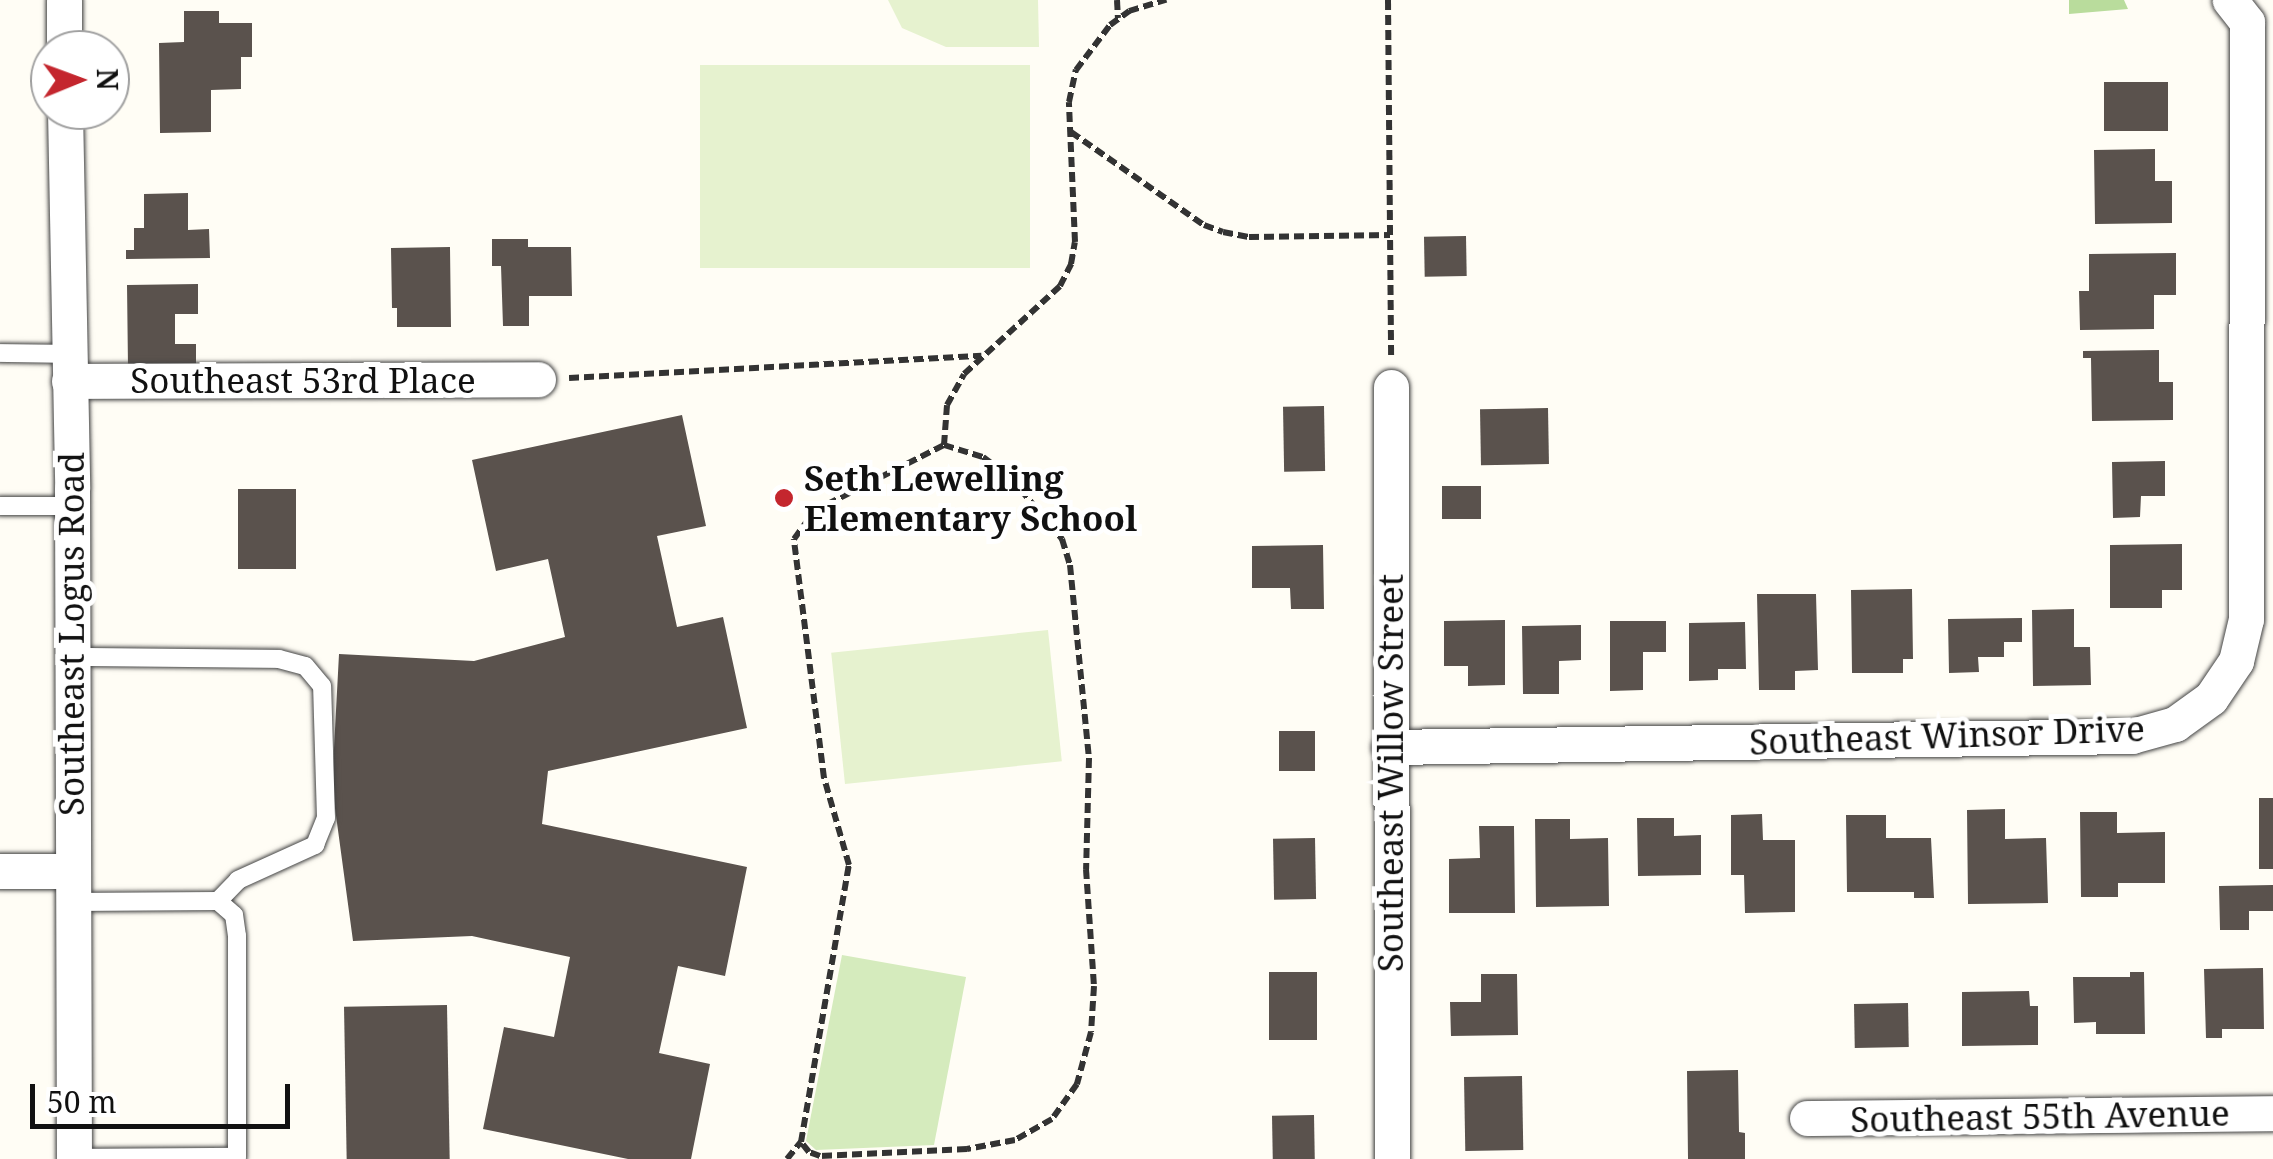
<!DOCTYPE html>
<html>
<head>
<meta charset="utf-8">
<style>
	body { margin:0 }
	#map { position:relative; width:2273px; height:1159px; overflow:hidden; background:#fffdf5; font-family:"Noto Serif",serif }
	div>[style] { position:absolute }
	.green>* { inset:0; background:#d5ebbd }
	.forest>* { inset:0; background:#b9dc9c }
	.pitch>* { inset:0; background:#e6f2cf; transform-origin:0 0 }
	.building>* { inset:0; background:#5a524d; transform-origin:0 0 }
	.path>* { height:6px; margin-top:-3px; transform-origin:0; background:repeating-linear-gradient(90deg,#333 0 10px,transparent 0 15px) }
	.roads { filter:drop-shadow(0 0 2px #444) drop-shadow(0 0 2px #444) }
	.service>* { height:18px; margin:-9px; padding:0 9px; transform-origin:9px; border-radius:9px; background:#fff }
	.minor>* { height:35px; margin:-17.5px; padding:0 17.5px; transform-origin:17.5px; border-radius:17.5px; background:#fff }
	.dots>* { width:28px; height:28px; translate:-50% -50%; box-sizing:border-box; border:5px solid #fff; border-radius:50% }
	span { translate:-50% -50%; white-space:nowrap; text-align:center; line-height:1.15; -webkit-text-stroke:10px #fff; paint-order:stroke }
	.street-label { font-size:35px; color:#111 }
	.poi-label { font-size:35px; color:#111; font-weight:700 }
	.left { translate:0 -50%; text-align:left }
	.north { position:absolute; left:30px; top:30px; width:100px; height:100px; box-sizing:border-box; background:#fff; border:2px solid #a0a0a0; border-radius:50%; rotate:89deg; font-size:28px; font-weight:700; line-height:40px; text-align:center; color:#111 }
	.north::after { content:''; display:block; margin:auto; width:35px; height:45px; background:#c4262e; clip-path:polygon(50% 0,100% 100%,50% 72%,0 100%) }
	.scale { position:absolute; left:30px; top:1084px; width:260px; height:45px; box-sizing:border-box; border:5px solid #111; border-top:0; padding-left:12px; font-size:30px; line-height:35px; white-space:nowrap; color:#111; -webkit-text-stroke:8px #fff; paint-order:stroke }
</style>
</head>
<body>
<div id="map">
	<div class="green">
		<div style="clip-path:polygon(842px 955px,966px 977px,934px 1145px,816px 1150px,806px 1141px)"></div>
	</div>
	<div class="forest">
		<div style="clip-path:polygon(2069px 0,2124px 0,2128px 9px,2069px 14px)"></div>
	</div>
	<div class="pitch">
		<div style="clip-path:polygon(888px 0,1038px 0,1039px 47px,946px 47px,902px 28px)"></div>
		<div style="left:1030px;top:65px;width:203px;height:330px;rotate:90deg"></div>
		<div style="left:1048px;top:630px;width:132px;height:218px;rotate:84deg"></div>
	</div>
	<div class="building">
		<div style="clip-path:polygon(184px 11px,219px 11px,219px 23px,252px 23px,252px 57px,241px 57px,241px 89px,211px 90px,211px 132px,160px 133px,159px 43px,184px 42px)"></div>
		<div style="left:2168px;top:82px;width:49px;height:64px;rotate:90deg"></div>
		<div style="clip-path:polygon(2155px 149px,2155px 181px,2172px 181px,2172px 223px,2095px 224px,2094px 150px)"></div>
		<div style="clip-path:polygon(188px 193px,188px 230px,209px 229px,210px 258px,126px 259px,126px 250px,134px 250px,134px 228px,144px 228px,144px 194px)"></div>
		<div style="left:1466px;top:236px;width:40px;height:42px;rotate:89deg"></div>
		<div style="clip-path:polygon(492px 239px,528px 239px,528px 247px,571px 247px,572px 296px,529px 296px,529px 326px,503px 326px,501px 266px,492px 266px)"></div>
		<div style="clip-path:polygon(450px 247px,451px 327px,397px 327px,397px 308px,392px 308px,391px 248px)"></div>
		<div style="clip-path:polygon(2176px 253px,2176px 295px,2154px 295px,2154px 329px,2080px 330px,2079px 291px,2089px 291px,2089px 254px)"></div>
		<div style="clip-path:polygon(198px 284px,198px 314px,175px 314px,175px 344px,196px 344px,196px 367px,128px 368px,127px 285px)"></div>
		<div style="clip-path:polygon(2159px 350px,2159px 382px,2173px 382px,2173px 420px,2092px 421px,2091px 358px,2083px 358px,2083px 351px)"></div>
		<div style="left:1324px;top:406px;width:65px;height:41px;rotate:89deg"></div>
		<div style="left:1548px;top:408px;width:56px;height:68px;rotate:89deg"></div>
		<div style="clip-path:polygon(682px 415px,706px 526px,657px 536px,677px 627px,723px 617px,747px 728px,548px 771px,542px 824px,747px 867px,725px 976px,678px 966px,659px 1053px,710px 1064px,691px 1159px,628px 1159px,483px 1129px,504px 1027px,554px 1037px,570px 957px,472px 936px,353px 941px,332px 786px,339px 654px,474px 661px,565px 637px,548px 559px,496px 571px,472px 460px)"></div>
		<div style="clip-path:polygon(2165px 461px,2165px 496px,2141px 496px,2140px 517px,2113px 518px,2112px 462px)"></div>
		<div style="left:1442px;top:486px;width:39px;height:33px"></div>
		<div style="left:238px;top:489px;width:58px;height:80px"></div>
		<div style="clip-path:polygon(2182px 544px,2182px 590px,2162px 590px,2162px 608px,2110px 608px,2110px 545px)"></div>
		<div style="clip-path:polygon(1323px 545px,1324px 609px,1291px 609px,1290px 588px,1252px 588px,1252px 546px)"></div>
		<div style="clip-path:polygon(1912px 589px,1913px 659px,1903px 659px,1903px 673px,1852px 673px,1851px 590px)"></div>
		<div style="clip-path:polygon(1757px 594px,1816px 594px,1818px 670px,1795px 671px,1795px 690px,1759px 690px)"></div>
		<div style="clip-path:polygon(2074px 609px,2074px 647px,2090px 647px,2091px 685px,2033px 686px,2032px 610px)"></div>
		<div style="clip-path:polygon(2022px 618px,2022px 642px,2004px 642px,2004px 657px,1978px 657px,1979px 672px,1949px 673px,1948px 619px)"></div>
		<div style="clip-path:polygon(1505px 620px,1505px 685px,1468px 686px,1468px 666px,1444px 666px,1444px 621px)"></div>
		<div style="clip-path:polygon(1610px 621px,1666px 621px,1666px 652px,1643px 652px,1643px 690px,1610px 691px)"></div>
		<div style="clip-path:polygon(1745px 622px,1746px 669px,1718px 669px,1718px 680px,1689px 681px,1689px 623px)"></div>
		<div style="clip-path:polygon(1581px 625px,1581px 660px,1559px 661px,1559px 694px,1523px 694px,1522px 626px)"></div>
		<div style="left:1279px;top:731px;width:36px;height:40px"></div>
		<div style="left:2259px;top:798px;width:14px;height:71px"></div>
		<div style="clip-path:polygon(2005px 809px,2005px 839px,2046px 838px,2048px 903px,1968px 904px,1967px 810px)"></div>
		<div style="clip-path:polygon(2080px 812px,2117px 812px,2117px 833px,2165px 832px,2165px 883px,2118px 883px,2118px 897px,2081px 897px)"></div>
		<div style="clip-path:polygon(1762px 814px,1763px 840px,1795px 840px,1795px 912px,1745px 913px,1744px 875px,1731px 875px,1731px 815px)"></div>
		<div style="clip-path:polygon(1846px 815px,1886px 815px,1886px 838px,1931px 838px,1934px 898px,1914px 898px,1914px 892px,1847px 892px)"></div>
		<div style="clip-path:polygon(1637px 818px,1674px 818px,1674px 836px,1701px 835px,1701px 875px,1638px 876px)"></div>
		<div style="clip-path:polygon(1535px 819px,1570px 819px,1570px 839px,1608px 838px,1609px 906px,1536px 907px)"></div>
		<div style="clip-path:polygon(1479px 826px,1514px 826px,1515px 913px,1449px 913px,1449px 859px,1480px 858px)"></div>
		<div style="left:1315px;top:838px;width:61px;height:42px;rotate:89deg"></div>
		<div style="clip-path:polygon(2273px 885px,2273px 911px,2249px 911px,2249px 930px,2220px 930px,2219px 886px)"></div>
		<div style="clip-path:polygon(2263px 968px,2264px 1029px,2222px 1029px,2222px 1038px,2206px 1038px,2204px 969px)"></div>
		<div style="left:1317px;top:972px;width:68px;height:48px;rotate:90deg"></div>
		<div style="clip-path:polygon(2130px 972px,2144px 972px,2145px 1034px,2096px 1034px,2096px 1022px,2074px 1023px,2073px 977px,2130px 977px)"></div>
		<div style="clip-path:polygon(1481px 974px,1517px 974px,1518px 1035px,1451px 1036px,1450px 1002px,1481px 1002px)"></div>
		<div style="clip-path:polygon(2029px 991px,2030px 1006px,2038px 1006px,2038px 1045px,1962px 1046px,1962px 992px)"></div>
		<div style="left:1908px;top:1003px;width:44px;height:54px;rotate:89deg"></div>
		<div style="left:447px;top:1005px;width:154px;height:103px;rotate:89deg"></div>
		<div style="clip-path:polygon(1738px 1070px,1739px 1132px,1745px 1133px,1745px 1159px,1688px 1159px,1687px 1071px)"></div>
		<div style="left:1522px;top:1076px;width:74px;height:58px;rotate:89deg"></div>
		<div style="left:1314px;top:1115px;width:44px;height:42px;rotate:89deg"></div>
	</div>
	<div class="path">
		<div style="left:1117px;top:0;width:18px;rotate:87deg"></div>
		<div style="left:1388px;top:0;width:356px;rotate:89.5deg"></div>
		<div style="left:1071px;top:132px;width:162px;rotate:35deg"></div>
		<div style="left:1204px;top:225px;width:20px;rotate:20deg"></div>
		<div style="left:1223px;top:232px;width:26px;rotate:11deg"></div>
		<div style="left:1249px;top:237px;width:141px;rotate:-0.8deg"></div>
		<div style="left:569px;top:378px;width:413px;rotate:-3.1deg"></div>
		<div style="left:944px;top:445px;width:41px;rotate:17.1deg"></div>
		<div style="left:983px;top:457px;width:35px;rotate:37deg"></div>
		<div style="left:1011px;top:478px;width:80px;rotate:50.1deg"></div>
		<div style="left:1062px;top:539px;width:27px;rotate:73deg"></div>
		<div style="left:1070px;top:565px;width:194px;rotate:84.4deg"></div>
		<div style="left:1089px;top:758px;width:111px;rotate:91.5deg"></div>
		<div style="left:1086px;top:869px;width:117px;rotate:86.1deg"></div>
		<div style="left:1094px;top:986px;width:46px;rotate:93.7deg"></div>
		<div style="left:1091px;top:1032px;width:54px;rotate:105.1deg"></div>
		<div style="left:1077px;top:1084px;width:43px;rotate:125.5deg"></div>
		<div style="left:1052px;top:1119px;width:43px;rotate:150.4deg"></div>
		<div style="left:1015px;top:1140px;width:49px;rotate:169.4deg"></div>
		<div style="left:967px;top:1149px;width:147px;rotate:177.3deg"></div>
		<div style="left:820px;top:1156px;width:12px;rotate:-160deg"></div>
		<div style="left:809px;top:1152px;width:13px;rotate:-129deg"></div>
		<div style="left:801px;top:1142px;width:281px;rotate:-80.2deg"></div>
		<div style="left:849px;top:865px;width:91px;rotate:-106deg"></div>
		<div style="left:824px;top:778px;width:241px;rotate:-97.2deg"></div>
		<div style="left:794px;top:539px;width:34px;rotate:-54deg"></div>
		<div style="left:814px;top:511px;width:146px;rotate:-26.9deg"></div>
		<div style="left:944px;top:445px;width:40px;rotate:-85.7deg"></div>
		<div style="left:947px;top:405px;width:35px;rotate:-61deg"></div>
		<div style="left:964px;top:374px;width:130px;rotate:-42.5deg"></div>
		<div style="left:1060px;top:286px;width:25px;rotate:-63deg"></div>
		<div style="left:1071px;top:264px;width:22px;rotate:-80deg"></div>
		<div style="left:1075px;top:242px;width:140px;rotate:-92.5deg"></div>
		<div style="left:1069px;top:102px;width:33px;rotate:-78deg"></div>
		<div style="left:1076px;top:70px;width:56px;rotate:-52.9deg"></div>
		<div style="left:1110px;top:25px;width:24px;rotate:-36deg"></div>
		<div style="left:1129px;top:11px;width:39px;rotate:-17deg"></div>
		<div style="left:787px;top:1159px;width:22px;rotate:-51deg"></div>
	</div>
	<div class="roads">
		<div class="service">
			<div style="left:0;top:353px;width:68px;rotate:0.8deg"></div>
			<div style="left:0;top:506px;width:72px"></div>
			<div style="left:71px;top:902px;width:147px;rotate:-0.4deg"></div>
			<div style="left:218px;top:901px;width:29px;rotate:-46deg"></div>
			<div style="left:238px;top:880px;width:85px;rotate:-24.4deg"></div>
			<div style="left:315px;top:845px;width:29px;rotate:-68deg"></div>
			<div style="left:326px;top:818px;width:132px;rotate:-91.7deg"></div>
			<div style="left:322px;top:686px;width:26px;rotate:-130deg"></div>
			<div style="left:305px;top:666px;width:27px;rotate:-165deg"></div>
			<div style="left:279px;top:659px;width:207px;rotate:-179.4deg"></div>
			<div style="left:74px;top:1158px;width:163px;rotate:-0.4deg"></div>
			<div style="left:237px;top:1157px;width:221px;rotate:-90deg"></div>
			<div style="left:237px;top:936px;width:21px;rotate:-98deg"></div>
			<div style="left:234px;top:915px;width:21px;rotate:-139deg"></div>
		</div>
		<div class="minor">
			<div style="left:64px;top:0;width:50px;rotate:90deg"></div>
			<div style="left:65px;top:110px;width:378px;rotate:88.9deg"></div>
			<div style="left:72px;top:488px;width:671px;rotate:89.83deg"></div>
			<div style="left:69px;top:381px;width:469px;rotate:-0.2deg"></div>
			<div style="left:1391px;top:387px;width:772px;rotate:89.93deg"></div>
			<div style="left:1389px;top:747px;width:743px;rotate:-0.85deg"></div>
			<div style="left:2132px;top:736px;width:45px;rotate:-15.6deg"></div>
			<div style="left:2175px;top:724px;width:44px;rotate:-35.8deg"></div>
			<div style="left:2211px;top:698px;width:45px;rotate:-56deg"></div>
			<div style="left:2236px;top:661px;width:43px;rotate:-76.6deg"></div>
			<div style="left:2246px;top:619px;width:597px;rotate:-89.9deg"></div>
			<div style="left:2247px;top:22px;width:28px;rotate:-128deg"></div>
			<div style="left:0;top:871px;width:71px"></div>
			<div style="left:1807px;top:1118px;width:466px;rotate:-0.6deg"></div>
		</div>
	</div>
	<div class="dots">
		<div style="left:784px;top:498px;background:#c4262e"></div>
	</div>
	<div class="street-label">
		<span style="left:303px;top:380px">Southeast 53rd Place</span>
		<span style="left:71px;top:634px;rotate:-90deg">Southeast Logus Road</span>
		<span style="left:1947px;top:735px;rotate:-2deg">Southeast Winsor Drive</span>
		<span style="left:1390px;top:773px;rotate:-90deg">Southeast Willow Street</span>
		<span style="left:2040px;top:1116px;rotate:-1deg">Southeast 55th Avenue</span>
	</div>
	<div class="poi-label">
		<span class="left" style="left:804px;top:498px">Seth Lewelling<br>Elementary School</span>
	</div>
	<div class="north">N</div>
	<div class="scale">50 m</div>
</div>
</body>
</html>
